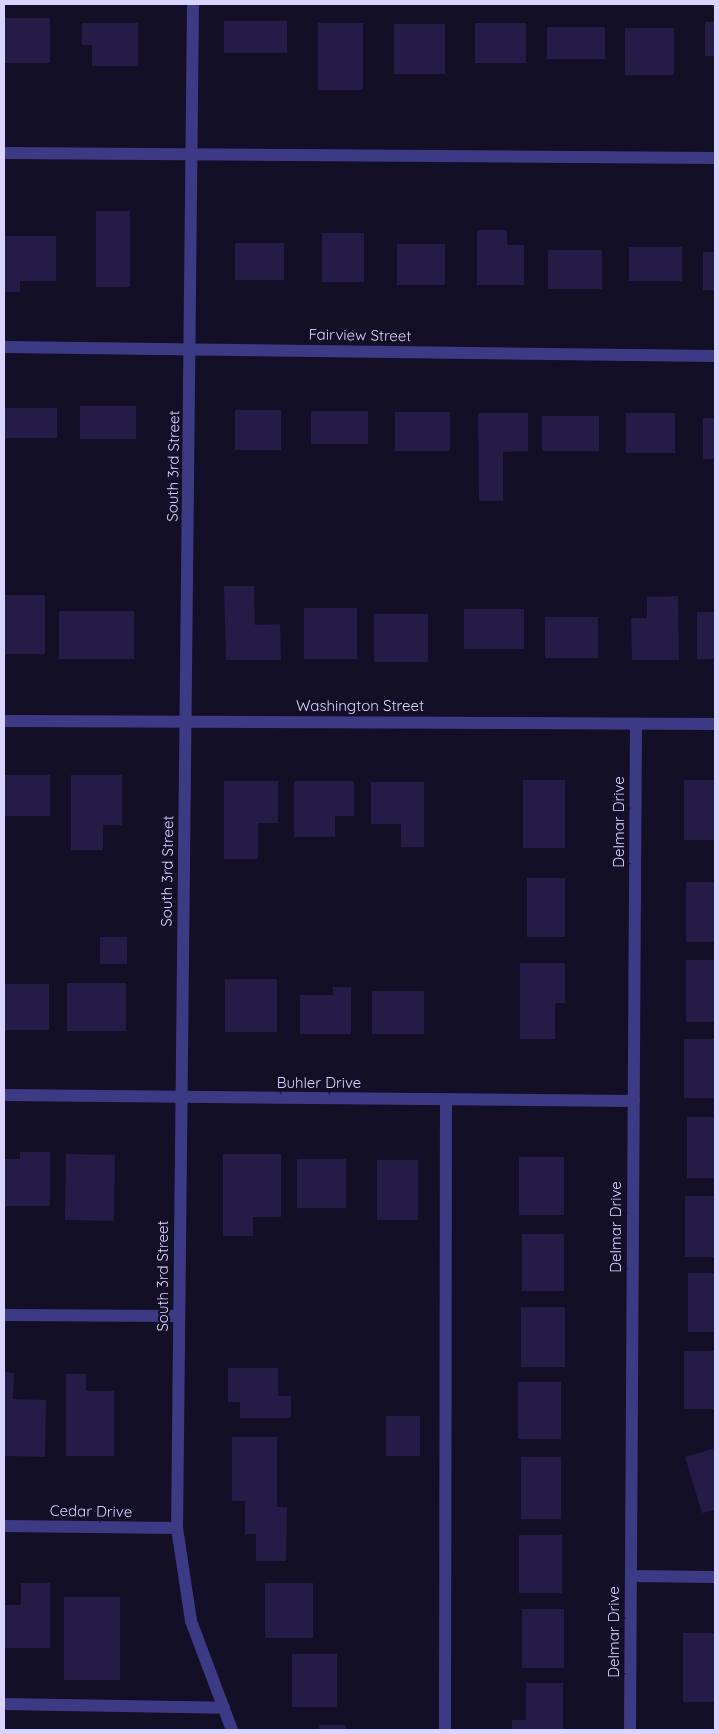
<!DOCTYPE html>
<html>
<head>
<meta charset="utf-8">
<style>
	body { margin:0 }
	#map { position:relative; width:719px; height:1734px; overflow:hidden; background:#130f26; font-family:Quicksand,sans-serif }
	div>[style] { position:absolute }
	.building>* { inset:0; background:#241b47; transform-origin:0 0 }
	.minor>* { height:12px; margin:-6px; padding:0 6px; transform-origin:6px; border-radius:6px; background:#3d3a85 }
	span { translate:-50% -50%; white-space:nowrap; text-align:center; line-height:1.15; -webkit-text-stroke:4.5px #130f26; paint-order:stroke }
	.street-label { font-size:15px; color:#d9d4ff }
	.frame { position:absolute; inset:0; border:5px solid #d9d4ff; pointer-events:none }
</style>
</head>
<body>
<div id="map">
	<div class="building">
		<div style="left:4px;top:18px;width:46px;height:45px"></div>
		<div style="left:224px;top:21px;width:63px;height:32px"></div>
		<div style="left:705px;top:22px;width:10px;height:34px"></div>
		<div style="clip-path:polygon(82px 23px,138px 23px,138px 66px,92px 66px,92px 45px,82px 45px)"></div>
		<div style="left:318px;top:23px;width:45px;height:67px"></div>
		<div style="left:475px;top:23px;width:51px;height:40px"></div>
		<div style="left:394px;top:24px;width:51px;height:50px"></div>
		<div style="left:547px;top:27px;width:58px;height:32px"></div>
		<div style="left:625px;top:28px;width:49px;height:47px"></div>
		<div style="left:96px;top:211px;width:34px;height:76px"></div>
		<div style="clip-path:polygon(477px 230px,507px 230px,507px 245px,524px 245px,524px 285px,477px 285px)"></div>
		<div style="left:322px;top:233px;width:42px;height:49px"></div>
		<div style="clip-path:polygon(4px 236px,56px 236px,56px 281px,20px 281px,20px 292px,4px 292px)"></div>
		<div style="left:235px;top:243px;width:49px;height:37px"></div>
		<div style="left:397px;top:244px;width:48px;height:41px"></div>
		<div style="left:629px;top:247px;width:53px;height:34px"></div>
		<div style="left:548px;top:250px;width:54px;height:39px"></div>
		<div style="left:703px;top:252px;width:12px;height:38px"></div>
		<div style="left:80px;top:406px;width:56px;height:33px"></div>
		<div style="left:4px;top:408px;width:53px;height:30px"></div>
		<div style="left:235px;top:410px;width:46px;height:40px"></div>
		<div style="left:311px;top:411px;width:57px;height:33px"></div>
		<div style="left:395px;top:412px;width:55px;height:39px"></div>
		<div style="clip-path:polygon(478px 413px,528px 413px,528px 451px,503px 452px,503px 501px,479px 501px)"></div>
		<div style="left:626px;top:413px;width:49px;height:40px"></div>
		<div style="left:542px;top:416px;width:57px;height:35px"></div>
		<div style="left:703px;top:418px;width:12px;height:41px"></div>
		<div style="clip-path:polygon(224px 586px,254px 586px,255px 625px,280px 624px,281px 660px,226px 660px)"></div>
		<div style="left:4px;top:595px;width:41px;height:59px"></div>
		<div style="clip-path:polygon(678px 596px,679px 660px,632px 660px,631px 618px,647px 618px,647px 597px)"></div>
		<div style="left:304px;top:608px;width:53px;height:51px"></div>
		<div style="left:464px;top:609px;width:60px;height:40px"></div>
		<div style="left:59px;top:611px;width:75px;height:48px"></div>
		<div style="left:697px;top:612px;width:18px;height:47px"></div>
		<div style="left:374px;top:614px;width:54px;height:48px"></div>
		<div style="left:545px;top:617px;width:53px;height:41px"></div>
		<div style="left:4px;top:775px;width:46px;height:41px"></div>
		<div style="clip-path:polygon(71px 775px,122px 775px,122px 825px,103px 825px,103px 850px,71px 850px)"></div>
		<div style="left:523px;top:780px;width:42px;height:68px"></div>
		<div style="left:684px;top:780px;width:31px;height:60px"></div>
		<div style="clip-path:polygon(224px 781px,278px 781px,278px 823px,258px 823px,258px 859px,224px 859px)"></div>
		<div style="clip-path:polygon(294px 781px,354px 781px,354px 816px,335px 816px,335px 837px,294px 837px)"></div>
		<div style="clip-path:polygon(371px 782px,424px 782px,424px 847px,401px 847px,401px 824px,371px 824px)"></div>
		<div style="left:527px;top:878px;width:38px;height:59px"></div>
		<div style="left:686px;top:882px;width:29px;height:60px"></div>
		<div style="left:100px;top:937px;width:27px;height:27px"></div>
		<div style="left:686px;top:960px;width:29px;height:62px"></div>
		<div style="clip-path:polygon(520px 963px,565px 963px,565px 1003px,555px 1003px,555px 1039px,520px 1039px)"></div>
		<div style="left:225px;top:979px;width:52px;height:53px"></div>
		<div style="left:67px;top:983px;width:59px;height:48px"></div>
		<div style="left:4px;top:984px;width:45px;height:46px"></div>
		<div style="clip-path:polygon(333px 987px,351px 987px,351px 1034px,300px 1034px,300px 995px,333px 995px)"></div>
		<div style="left:372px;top:991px;width:52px;height:43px"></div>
		<div style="left:684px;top:1039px;width:31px;height:59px"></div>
		<div style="left:687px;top:1117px;width:28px;height:61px"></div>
		<div style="clip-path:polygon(20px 1152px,50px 1152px,50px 1206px,4px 1206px,4px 1159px,20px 1159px)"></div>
		<div style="left:66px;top:1154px;width:49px;height:66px;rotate:1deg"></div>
		<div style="clip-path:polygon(223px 1154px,281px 1154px,281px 1217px,253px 1217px,253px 1236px,223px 1236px)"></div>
		<div style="left:519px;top:1157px;width:45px;height:58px"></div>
		<div style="left:297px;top:1159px;width:49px;height:49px"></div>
		<div style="left:377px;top:1160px;width:41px;height:60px"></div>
		<div style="left:685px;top:1196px;width:30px;height:61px"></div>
		<div style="left:522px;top:1234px;width:42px;height:57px"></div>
		<div style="left:688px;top:1273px;width:27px;height:59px"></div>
		<div style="left:521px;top:1307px;width:44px;height:60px"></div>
		<div style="left:684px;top:1351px;width:31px;height:58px"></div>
		<div style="clip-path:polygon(228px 1368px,278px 1368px,278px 1396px,291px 1396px,291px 1418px,240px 1418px,240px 1402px,228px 1402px)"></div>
		<div style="clip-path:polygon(4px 1372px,14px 1373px,13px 1399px,46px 1400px,45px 1457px,4px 1456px)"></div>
		<div style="clip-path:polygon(66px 1374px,86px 1374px,86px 1391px,114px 1391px,114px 1456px,66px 1456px)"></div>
		<div style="left:518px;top:1382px;width:43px;height:57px"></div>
		<div style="left:386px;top:1416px;width:34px;height:40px"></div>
		<div style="clip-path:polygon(232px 1437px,277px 1437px,277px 1507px,287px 1507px,286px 1561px,256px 1561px,256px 1534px,245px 1534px,245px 1501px,232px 1501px)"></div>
		<div style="clip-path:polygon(715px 1448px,715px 1510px,702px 1513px,685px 1457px)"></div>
		<div style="left:521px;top:1457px;width:40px;height:62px"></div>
		<div style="left:519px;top:1535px;width:43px;height:58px"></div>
		<div style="clip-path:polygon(21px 1583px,50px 1583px,50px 1648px,4px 1648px,4px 1605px,21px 1605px)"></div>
		<div style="left:265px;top:1583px;width:48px;height:55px"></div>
		<div style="left:64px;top:1597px;width:56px;height:83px"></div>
		<div style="left:522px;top:1609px;width:42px;height:59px"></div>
		<div style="left:683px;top:1633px;width:32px;height:69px"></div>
		<div style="left:292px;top:1654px;width:45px;height:53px"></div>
		<div style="clip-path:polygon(526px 1683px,563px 1683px,563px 1730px,512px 1730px,512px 1720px,526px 1720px)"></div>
		<div style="left:319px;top:1725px;width:27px;height:5px"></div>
	</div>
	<div class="minor">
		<div style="left:193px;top:4px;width:1524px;rotate:90.6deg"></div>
		<div style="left:177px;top:1528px;width:94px;rotate:81.4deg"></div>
		<div style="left:191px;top:1621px;width:116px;rotate:69.4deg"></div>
		<div style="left:4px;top:153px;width:711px;rotate:0.4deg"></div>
		<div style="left:4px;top:347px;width:711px;rotate:0.73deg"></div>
		<div style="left:4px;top:721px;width:711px;rotate:0.24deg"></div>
		<div style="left:4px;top:1095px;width:630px;rotate:0.55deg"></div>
		<div style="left:4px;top:1315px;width:175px;rotate:0.3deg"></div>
		<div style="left:4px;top:1526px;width:173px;rotate:0.7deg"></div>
		<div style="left:631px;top:1576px;width:84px;rotate:0.7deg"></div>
		<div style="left:4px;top:1704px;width:220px;rotate:1deg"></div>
		<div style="left:445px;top:1730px;width:630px;rotate:-89.91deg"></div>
		<div style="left:630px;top:1730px;width:1006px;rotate:-89.66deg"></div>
	</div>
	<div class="street-label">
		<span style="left:360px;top:335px;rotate:1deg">Fairview Street</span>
		<span style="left:173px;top:466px;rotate:-89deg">South 3rd Street</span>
		<span style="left:360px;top:706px">Washington Street</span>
		<span style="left:619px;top:822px;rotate:-90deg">Delmar Drive</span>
		<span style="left:167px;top:871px;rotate:-89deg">South 3rd Street</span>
		<span style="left:319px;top:1083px">Buhler Drive</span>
		<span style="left:616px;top:1227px;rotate:-90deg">Delmar Drive</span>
		<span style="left:163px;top:1276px;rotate:-90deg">South 3rd Street</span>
		<span style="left:91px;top:1511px;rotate:1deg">Cedar Drive</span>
		<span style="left:614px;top:1632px;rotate:-90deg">Delmar Drive</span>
	</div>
	<div class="frame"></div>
</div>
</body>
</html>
